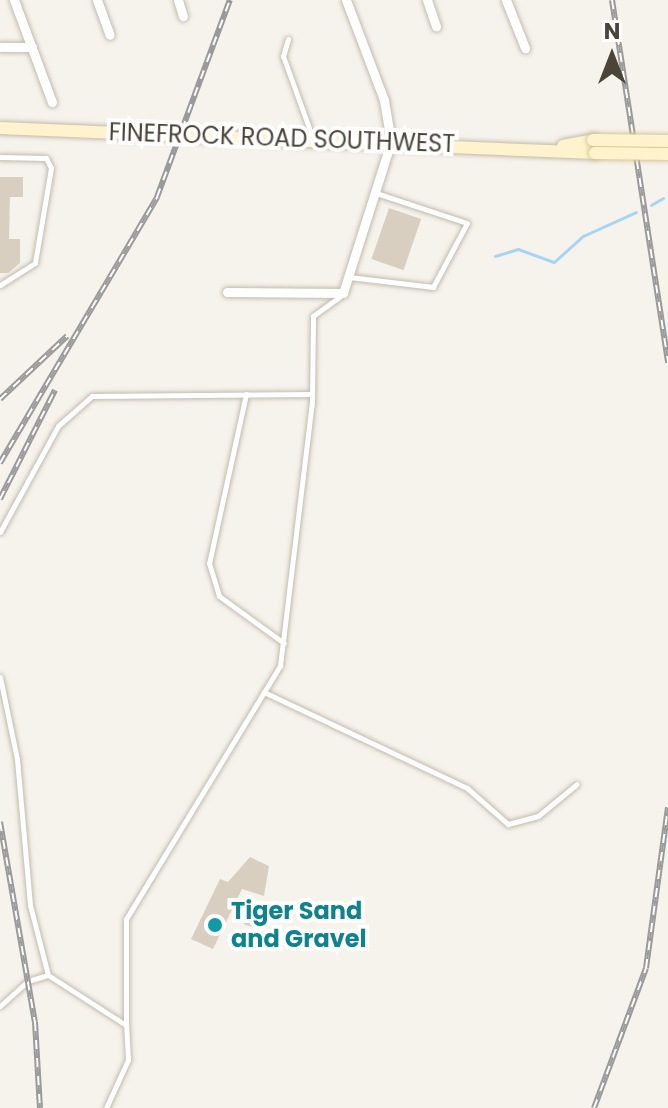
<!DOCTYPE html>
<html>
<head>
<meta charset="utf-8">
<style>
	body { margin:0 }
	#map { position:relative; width:668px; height:1108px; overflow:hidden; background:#f6f3ec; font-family:Poppins,sans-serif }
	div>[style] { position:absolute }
	.stream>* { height:3px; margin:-1.5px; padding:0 1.5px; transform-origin:1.5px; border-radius:1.5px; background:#a9d4f2 }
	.building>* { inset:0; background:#d8cfc1; transform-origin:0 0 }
	.roads { filter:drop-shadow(0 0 2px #c2bbae) drop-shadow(0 0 2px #c2bbae) }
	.lane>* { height:5px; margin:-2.5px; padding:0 2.5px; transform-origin:2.5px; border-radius:2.5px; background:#fff }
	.street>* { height:9px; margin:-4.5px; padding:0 4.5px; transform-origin:4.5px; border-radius:4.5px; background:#fff }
	.secondary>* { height:12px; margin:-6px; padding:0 6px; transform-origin:6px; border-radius:6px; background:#fff3cd }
	.rail>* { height:6px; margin-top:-3px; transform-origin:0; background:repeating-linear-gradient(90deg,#fff 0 9px,#9a9a9a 0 18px); box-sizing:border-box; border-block:2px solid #9a9a9a }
	.bridges { filter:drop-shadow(0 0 2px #d6c79b) drop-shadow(0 0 2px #d6c79b) }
	.secondary-bridge>* { height:12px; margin:-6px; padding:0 6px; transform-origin:6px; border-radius:6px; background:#fff3cd }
	.dots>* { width:22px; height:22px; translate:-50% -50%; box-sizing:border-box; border:4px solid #fff; border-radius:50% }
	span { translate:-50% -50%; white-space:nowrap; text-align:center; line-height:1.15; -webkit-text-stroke:8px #fff; paint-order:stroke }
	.street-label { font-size:24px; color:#4b4439 }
	.culture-label { font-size:24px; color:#0d838f; font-weight:700 }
	.left { translate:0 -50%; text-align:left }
	.north { position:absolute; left:572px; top:16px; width:80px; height:80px; -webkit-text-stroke:6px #fff; paint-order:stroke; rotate:0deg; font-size:22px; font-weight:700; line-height:32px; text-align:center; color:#4b4439 }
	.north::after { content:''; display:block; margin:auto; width:28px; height:36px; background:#4b4439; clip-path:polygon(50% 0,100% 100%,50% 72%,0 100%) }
</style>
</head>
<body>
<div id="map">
	<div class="stream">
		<div style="left:651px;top:205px;width:14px;rotate:-30deg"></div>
		<div style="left:495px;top:256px;width:24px;rotate:-17deg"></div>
		<div style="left:518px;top:249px;width:38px;rotate:20deg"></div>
		<div style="left:554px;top:262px;width:39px;rotate:-42deg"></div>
		<div style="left:583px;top:236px;width:58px;rotate:-24.4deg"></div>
	</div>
	<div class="building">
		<div style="clip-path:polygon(0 177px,23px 177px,23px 197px,10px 197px,9px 239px,20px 239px,20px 263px,8px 273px,0 273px)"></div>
		<div style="left:389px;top:208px;width:34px;height:54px;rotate:19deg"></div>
		<div style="clip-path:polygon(250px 857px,269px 866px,264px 896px,242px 889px,213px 949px,191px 939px,220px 879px,228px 882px)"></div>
		<div style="left:249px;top:907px;width:13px;height:18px;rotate:18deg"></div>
	</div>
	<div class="roads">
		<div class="lane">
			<div style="left:288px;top:39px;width:18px;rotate:106deg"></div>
			<div style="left:283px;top:56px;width:88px;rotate:70.1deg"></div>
			<div style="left:0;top:157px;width:46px;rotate:1.2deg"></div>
			<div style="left:46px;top:158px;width:11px;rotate:63deg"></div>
			<div style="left:51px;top:168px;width:96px;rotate:99.6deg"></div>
			<div style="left:35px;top:263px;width:41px;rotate:147.8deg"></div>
			<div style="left:349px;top:277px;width:85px;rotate:6.8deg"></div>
			<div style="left:433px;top:287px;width:72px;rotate:-62deg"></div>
			<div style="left:467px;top:223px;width:93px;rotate:-161.8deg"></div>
			<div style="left:246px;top:394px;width:173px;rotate:102.3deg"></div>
			<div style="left:209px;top:563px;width:34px;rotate:73deg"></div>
			<div style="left:219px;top:596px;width:80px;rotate:35.9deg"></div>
			<div style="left:0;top:532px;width:121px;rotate:-61.3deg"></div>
			<div style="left:58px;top:426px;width:45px;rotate:-41.4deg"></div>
			<div style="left:92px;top:396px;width:220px;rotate:-0.5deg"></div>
			<div style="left:0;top:677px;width:84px;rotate:78.3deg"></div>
			<div style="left:17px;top:759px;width:147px;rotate:84.9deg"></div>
			<div style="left:30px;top:905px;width:72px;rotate:75.6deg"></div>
			<div style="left:48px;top:975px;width:93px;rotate:32.7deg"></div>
			<div style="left:126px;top:1025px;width:106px;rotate:-90deg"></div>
			<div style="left:126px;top:919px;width:296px;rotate:-58.7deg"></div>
			<div style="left:280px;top:666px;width:266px;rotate:-83.1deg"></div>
			<div style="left:312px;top:402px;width:86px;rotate:-89.3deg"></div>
			<div style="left:313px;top:316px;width:37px;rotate:-36deg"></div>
			<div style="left:264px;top:692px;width:225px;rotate:25.3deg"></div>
			<div style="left:467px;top:788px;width:55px;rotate:41.3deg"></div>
			<div style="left:508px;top:824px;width:31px;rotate:-15deg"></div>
			<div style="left:538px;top:816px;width:50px;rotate:-39.4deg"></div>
			<div style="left:0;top:1006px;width:38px;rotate:-42deg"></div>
			<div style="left:28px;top:981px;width:21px;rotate:-17deg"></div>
			<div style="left:106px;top:1108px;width:53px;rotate:-65.4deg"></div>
			<div style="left:128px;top:1060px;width:35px;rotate:-93deg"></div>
		</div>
		<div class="street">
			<div style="left:14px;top:0;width:109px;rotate:69.6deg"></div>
			<div style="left:97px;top:0;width:37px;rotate:70deg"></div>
			<div style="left:178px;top:0;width:17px;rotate:73deg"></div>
			<div style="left:427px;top:0;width:28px;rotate:71deg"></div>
			<div style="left:506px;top:0;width:52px;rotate:68.4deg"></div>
			<div style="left:0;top:47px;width:32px"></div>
			<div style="left:227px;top:292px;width:116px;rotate:0.5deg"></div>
			<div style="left:343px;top:293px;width:158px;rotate:-72.4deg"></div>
			<div style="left:391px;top:142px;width:43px;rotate:-99.5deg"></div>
			<div style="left:384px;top:100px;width:107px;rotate:-110.8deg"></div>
		</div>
		<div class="secondary">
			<div style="left:0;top:128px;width:596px;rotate:2.41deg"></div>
			<div style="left:563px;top:146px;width:31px;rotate:-11deg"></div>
		</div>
	</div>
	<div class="rail">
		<div style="left:612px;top:0;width:367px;rotate:81.2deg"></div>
		<div style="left:0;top:399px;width:92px;rotate:-43.2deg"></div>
		<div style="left:0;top:463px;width:309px;rotate:-59.4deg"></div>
		<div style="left:157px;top:197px;width:210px;rotate:-69.7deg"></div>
		<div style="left:0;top:499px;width:122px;rotate:-63.2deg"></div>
		<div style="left:0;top:822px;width:203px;rotate:80.1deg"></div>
		<div style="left:35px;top:1022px;width:86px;rotate:86.7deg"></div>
		<div style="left:594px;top:1108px;width:149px;rotate:-69.6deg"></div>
		<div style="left:646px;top:968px;width:162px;rotate:-82.2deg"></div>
	</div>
	<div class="bridges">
		<div class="secondary-bridge">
			<div style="left:593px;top:140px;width:75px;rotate:0.8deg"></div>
			<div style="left:595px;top:153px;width:73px;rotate:0.8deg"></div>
		</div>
	</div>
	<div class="dots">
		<div style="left:215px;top:925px;background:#0f9aa8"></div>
	</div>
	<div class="street-label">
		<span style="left:282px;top:138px;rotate:2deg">FINEFROCK ROAD SOUTHWEST</span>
	</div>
	<div class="culture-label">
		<span class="left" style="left:231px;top:925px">Tiger Sand<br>and Gravel</span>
	</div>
	<div class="north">N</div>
</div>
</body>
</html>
